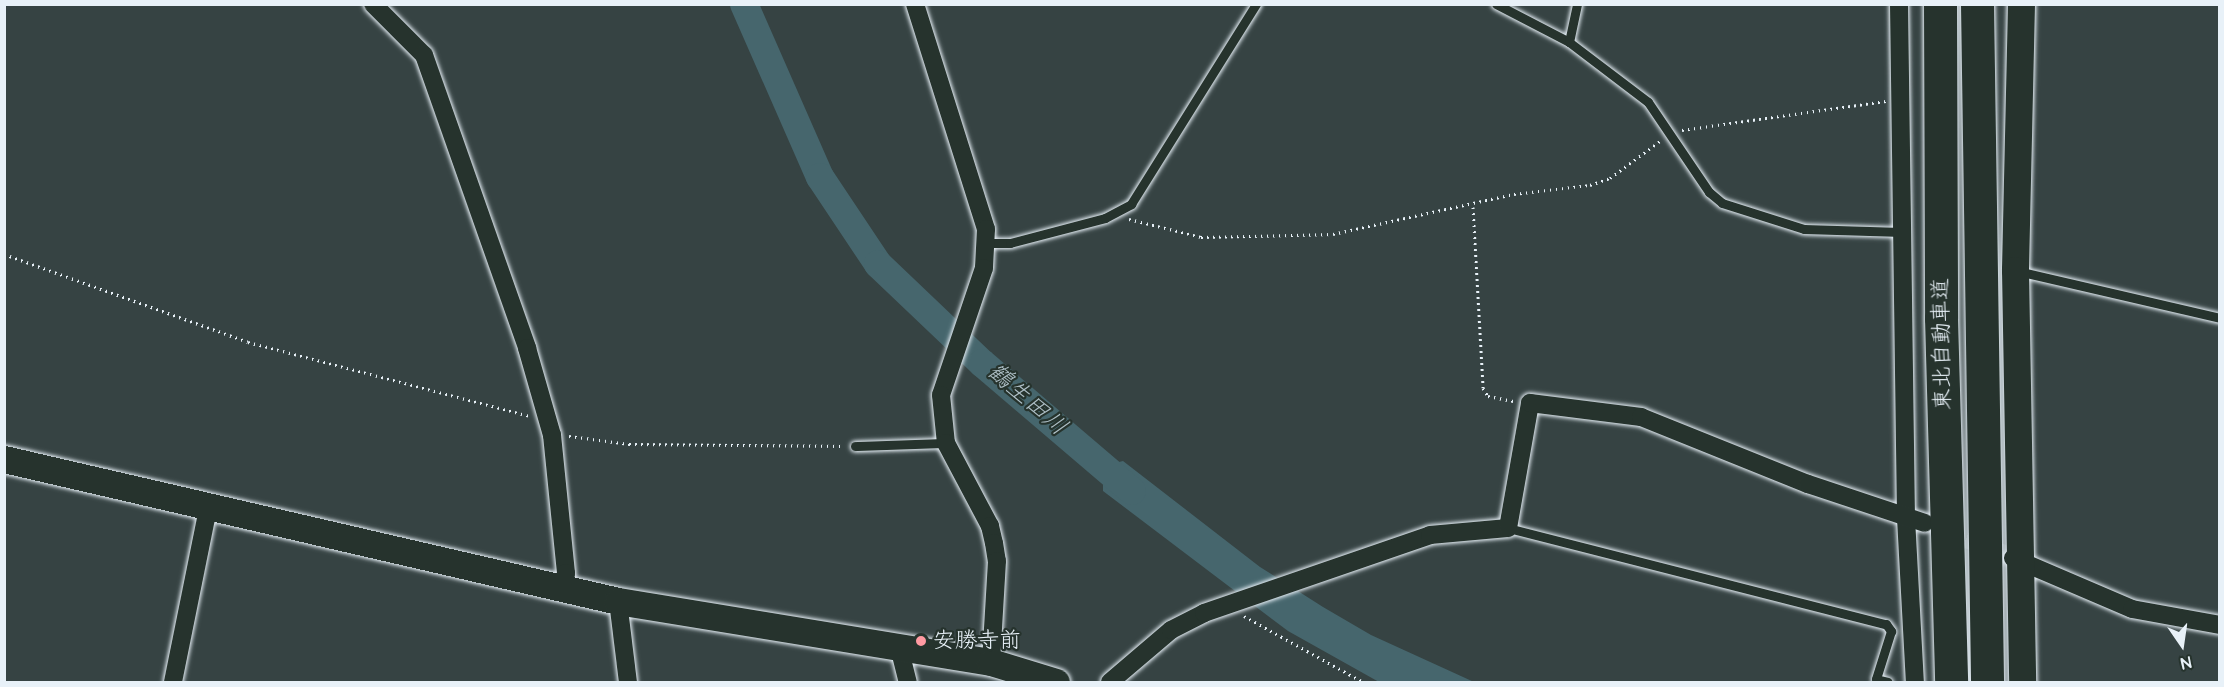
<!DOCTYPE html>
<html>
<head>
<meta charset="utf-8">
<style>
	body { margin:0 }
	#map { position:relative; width:2224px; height:687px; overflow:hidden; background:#364343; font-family:"Architects Daughter","Klee One",sans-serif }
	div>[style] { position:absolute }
	.water>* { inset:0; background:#46666d }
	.river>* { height:28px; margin:-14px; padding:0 14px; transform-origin:14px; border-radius:14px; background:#46666d }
	.street-tunnel>* { height:18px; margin-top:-9px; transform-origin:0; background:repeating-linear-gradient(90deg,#515d5e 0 18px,transparent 0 27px) }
	.path>* { height:3px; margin-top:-1.5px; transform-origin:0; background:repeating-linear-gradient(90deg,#e8f1f8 0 1.5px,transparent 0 6px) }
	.roads { filter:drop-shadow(0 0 2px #e8f1f8) drop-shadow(0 0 2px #e8f1f8) }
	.lane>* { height:9px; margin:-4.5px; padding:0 4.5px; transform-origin:4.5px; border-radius:4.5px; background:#26332d }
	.street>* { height:18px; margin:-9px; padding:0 9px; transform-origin:9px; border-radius:9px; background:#26332d }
	.secondary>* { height:27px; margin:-13.5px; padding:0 13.5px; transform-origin:13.5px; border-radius:13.5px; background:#26332d }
	.highway>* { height:33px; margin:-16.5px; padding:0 16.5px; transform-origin:16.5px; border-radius:16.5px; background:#26332d }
	.dots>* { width:16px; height:16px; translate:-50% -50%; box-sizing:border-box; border:3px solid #26332d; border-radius:50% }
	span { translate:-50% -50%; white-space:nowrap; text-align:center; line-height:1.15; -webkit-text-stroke:4.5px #26332d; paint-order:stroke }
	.street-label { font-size:22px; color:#e8f1f8 }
	.poi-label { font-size:22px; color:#e8f1f8 }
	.left { translate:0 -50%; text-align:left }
	.water-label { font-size:24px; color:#afc0c7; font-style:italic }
	.frame { position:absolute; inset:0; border:6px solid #e8f1f8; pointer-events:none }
	.north { position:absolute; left:2152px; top:615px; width:60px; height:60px; -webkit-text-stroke:4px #26332d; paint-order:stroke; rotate:167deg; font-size:16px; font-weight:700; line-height:24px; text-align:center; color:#e8f1f8 }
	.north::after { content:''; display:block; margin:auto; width:21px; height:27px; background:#e8f1f8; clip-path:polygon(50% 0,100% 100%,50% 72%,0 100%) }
</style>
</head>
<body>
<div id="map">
	<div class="water">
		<div style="clip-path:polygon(1123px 461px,1260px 567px,1323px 607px,1371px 635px,1474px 682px,1379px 682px,1288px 631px,1103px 491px,1103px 466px)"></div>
	</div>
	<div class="river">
		<div style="left:744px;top:4px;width:189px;rotate:66.3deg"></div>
		<div style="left:820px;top:177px;width:105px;rotate:56.3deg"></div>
		<div style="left:878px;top:264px;width:144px;rotate:43.6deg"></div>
		<div style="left:982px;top:363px;width:197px;rotate:40.5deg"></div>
	</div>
	<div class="street-tunnel">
		<div style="left:1941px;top:529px;width:71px;rotate:21.5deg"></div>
	</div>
	<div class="path">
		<div style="left:1682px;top:130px;width:206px;rotate:-8.1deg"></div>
		<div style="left:1473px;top:207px;width:181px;rotate:86.8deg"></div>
		<div style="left:1483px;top:388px;width:9px;rotate:58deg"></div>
		<div style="left:1488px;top:396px;width:26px;rotate:11deg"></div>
		<div style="left:1129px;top:219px;width:74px;rotate:14deg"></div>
		<div style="left:1201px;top:237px;width:132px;rotate:-1.3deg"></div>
		<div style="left:1333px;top:234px;width:185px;rotate:-12.5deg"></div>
		<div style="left:1514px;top:194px;width:77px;rotate:-6.8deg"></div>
		<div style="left:1590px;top:185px;width:21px;rotate:-19deg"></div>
		<div style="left:1610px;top:178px;width:62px;rotate:-36.5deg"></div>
		<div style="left:4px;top:254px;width:259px;rotate:19.8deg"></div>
		<div style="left:248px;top:342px;width:292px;rotate:14.7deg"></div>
		<div style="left:569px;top:436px;width:61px;rotate:7.6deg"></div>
		<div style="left:629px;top:444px;width:215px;rotate:0.5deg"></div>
		<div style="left:1244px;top:616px;width:136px;rotate:29deg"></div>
	</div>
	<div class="roads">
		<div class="lane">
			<div style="left:1496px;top:4px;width:82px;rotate:27.5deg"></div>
			<div style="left:1569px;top:42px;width:99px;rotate:37.2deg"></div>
			<div style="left:1648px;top:102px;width:109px;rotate:55.9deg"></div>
			<div style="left:1709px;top:192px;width:17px;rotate:40deg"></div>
			<div style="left:1722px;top:203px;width:86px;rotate:17.6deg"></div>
			<div style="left:1804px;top:229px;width:98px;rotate:1.8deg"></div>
			<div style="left:1569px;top:42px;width:39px;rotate:-78deg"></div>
			<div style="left:987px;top:243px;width:23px"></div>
			<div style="left:1010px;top:243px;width:98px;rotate:-14.7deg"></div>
			<div style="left:1105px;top:218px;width:30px;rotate:-28deg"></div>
			<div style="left:1131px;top:204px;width:236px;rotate:-58deg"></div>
			<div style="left:2017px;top:271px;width:208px;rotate:13deg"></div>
			<div style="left:855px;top:446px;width:91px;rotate:-1.9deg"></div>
			<div style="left:1508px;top:528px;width:390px;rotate:14.3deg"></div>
			<div style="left:1886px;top:624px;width:9px;rotate:54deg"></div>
			<div style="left:1891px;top:631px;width:50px;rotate:107.4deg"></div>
			<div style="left:1876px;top:679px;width:12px;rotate:14deg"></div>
		</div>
		<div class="street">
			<div style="left:373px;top:4px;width:72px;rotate:45deg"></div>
			<div style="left:424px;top:55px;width:311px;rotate:70.6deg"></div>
			<div style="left:527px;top:348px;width:91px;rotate:74deg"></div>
			<div style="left:552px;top:435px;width:139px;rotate:84.2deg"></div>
			<div style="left:566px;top:573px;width:15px;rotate:101deg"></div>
			<div style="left:915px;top:4px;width:236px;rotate:72.5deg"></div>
			<div style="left:986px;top:229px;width:39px;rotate:93deg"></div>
			<div style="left:984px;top:268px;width:134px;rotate:108.7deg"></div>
			<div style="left:941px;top:395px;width:48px;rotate:84.1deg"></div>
			<div style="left:946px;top:443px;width:94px;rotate:62.1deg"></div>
			<div style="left:990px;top:526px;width:17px;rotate:77deg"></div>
			<div style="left:994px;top:543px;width:18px;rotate:81deg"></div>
			<div style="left:997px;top:561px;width:101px;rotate:93.4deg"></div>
			<div style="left:1899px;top:4px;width:514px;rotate:89.22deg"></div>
			<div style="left:1906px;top:518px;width:164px;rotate:86.9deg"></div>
			<div style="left:2013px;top:558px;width:129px;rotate:23.2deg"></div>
			<div style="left:2132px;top:609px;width:89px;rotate:10.3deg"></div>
			<div style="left:618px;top:601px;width:82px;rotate:83deg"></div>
			<div style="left:899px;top:647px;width:36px;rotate:76deg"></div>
			<div style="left:173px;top:682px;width:177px;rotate:-78.6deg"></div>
			<div style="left:1110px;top:682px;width:80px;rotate:-40.4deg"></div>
			<div style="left:1171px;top:630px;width:37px;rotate:-27deg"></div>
			<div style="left:1204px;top:613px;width:239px;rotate:-19deg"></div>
			<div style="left:1430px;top:535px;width:78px;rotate:-5.1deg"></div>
			<div style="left:1508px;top:528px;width:127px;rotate:-80deg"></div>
			<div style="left:1530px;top:403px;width:112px;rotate:7.2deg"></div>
			<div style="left:1641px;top:417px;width:180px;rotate:21.9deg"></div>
			<div style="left:1808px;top:484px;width:123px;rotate:18.4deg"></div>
		</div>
		<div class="secondary">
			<div style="left:2021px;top:4px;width:266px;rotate:91.3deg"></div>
			<div style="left:2015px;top:270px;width:412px;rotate:89deg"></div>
			<div style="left:4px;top:459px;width:630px;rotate:13.02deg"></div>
			<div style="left:618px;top:601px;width:378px;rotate:9.3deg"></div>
			<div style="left:991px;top:662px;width:68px;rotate:17.1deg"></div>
		</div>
		<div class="highway">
			<div style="left:1940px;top:4px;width:314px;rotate:89.8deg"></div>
			<div style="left:1941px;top:318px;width:364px;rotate:88.4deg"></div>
			<div style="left:1977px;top:4px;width:678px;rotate:89.15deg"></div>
		</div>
	</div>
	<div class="dots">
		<div style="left:921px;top:641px;background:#ff9aa2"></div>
	</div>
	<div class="street-label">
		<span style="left:1942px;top:344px;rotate:-91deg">東北自動車道</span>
	</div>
	<div class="poi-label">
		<span class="left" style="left:933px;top:641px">安勝寺前</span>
	</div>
	<div class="water-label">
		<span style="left:1027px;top:400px;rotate:41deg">鶴生田川</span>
	</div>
	<div class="frame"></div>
	<div class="north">N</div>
</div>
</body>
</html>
